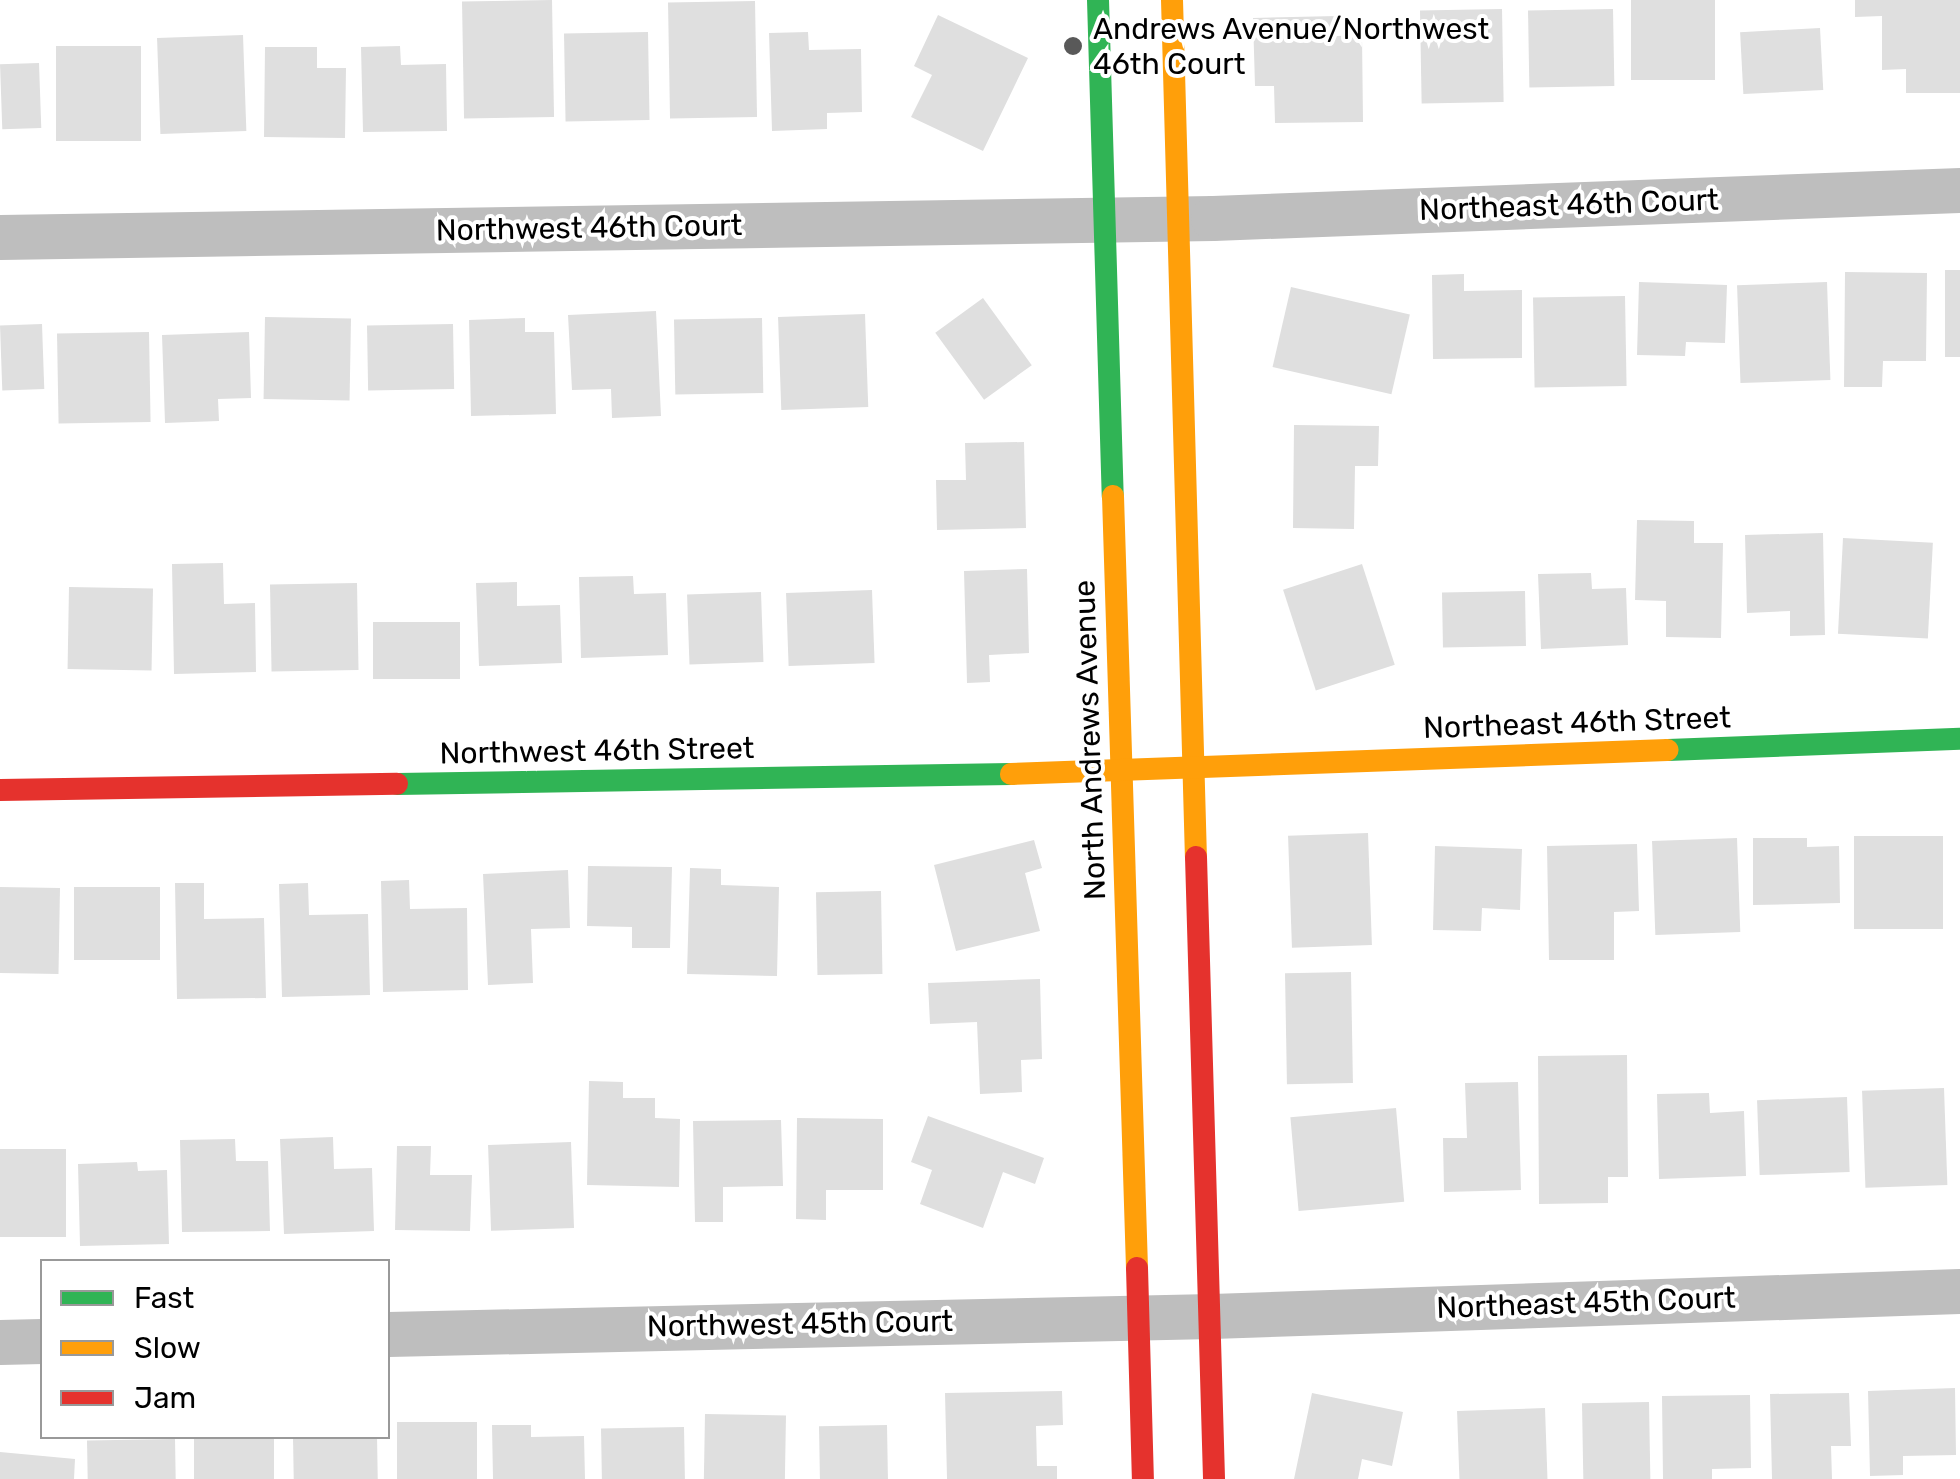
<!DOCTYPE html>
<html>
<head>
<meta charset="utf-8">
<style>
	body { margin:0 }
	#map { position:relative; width:1960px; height:1479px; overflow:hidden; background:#fff; font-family:Rubik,sans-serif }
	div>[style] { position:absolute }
	.building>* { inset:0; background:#dfdfdf; transform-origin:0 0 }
	.street>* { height:45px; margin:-22.5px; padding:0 22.5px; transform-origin:22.5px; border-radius:22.5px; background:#bebebe }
	.fast>* { height:22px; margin:-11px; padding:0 11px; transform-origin:11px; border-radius:11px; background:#30b455 }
	.slow>* { height:22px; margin:-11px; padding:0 11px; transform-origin:11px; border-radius:11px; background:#ff9f0a }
	.jam>* { height:22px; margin:-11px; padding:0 11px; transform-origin:11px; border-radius:11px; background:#e5322d }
	.dots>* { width:28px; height:28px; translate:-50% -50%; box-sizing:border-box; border:5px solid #fff; border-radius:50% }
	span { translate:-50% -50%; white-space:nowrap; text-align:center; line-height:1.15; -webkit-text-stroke:8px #fff; paint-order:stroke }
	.poi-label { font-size:30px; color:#000 }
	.left { translate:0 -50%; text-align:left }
	.street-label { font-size:30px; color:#000 }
	.legend { position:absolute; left:40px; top:1259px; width:350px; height:180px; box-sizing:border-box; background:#fff; border:2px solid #999; margin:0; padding:12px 18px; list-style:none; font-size:30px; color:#000 }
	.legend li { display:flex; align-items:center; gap:20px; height:50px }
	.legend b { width:50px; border:2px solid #999 }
</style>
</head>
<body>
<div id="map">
	<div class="building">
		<div style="left:552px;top:0;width:117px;height:90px;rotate:89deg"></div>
		<div style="left:1631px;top:0;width:84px;height:80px"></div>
		<div style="clip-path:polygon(1855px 0,1960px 0,1960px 93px,1906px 93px,1906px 69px,1882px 70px,1882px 16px,1855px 17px)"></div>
		<div style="left:755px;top:1px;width:116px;height:87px;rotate:89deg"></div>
		<div style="left:1502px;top:9px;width:93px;height:82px;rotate:89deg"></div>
		<div style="left:1613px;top:9px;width:77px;height:85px;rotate:89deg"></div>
		<div style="clip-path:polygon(938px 15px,1028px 58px,983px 151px,911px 117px,932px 75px,914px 66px)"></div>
		<div style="clip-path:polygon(1337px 16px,1337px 36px,1362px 35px,1363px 122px,1275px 123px,1274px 86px,1255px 86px,1253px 18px)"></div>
		<div style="left:1820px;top:28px;width:62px;height:80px;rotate:87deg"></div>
		<div style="left:648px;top:32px;width:88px;height:84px;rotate:89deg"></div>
		<div style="clip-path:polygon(808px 32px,809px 50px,861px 49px,862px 112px,827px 113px,827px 129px,772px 131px,769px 33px)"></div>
		<div style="left:243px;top:35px;width:96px;height:86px;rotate:88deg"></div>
		<div style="left:141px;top:46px;width:95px;height:85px;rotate:90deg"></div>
		<div style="clip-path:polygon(400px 46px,401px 65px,446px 64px,447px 131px,363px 132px,361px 47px)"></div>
		<div style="clip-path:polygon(265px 47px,317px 47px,317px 68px,346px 68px,345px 138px,264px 137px)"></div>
		<div style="left:39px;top:63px;width:65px;height:39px;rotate:88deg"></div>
		<div style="left:1945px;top:270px;width:15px;height:87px"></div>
		<div style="clip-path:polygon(1845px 272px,1927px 273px,1926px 361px,1883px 361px,1882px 387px,1844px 387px)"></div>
		<div style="clip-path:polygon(1464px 274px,1464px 291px,1522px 290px,1522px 358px,1433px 359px,1432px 275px)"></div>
		<div style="clip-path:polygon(1639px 282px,1727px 285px,1725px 343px,1686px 342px,1685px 356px,1637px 355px)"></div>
		<div style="left:1827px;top:282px;width:98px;height:90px;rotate:88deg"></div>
		<div style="left:1291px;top:287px;width:122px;height:82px;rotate:13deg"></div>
		<div style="left:1625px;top:296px;width:90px;height:92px;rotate:89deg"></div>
		<div style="left:983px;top:298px;width:83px;height:59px;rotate:54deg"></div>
		<div style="clip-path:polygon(656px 311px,661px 416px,612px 418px,611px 389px,572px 390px,568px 315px)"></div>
		<div style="left:865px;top:314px;width:93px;height:87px;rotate:88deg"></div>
		<div style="left:265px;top:317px;width:86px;height:82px;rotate:1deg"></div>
		<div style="clip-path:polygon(525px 318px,525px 332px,554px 332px,556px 414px,471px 416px,469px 320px)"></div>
		<div style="left:762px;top:318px;width:75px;height:88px;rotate:89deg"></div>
		<div style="left:42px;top:324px;width:65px;height:42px;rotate:88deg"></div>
		<div style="left:453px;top:324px;width:65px;height:86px;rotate:89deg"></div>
		<div style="left:149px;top:332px;width:90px;height:92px;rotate:89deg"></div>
		<div style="clip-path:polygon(249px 332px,251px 398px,218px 399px,219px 421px,165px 423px,162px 335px)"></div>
		<div style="clip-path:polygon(1294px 425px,1379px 426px,1378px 466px,1355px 466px,1354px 529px,1293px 528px)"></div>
		<div style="clip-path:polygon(1024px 442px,1026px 528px,937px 530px,936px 480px,966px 480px,965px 443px)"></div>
		<div style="clip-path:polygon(1637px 520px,1694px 521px,1694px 543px,1723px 543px,1721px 638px,1666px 637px,1666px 601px,1635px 600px)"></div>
		<div style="clip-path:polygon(1823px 533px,1825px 635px,1790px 636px,1790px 611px,1747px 613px,1745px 535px)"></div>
		<div style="left:1843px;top:538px;width:90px;height:96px;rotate:3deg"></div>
		<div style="clip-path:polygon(223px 563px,224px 604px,255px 603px,256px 672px,174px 674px,172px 564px)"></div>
		<div style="left:1362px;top:564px;width:106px;height:83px;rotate:72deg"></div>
		<div style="clip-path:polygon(1027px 569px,1029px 653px,989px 655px,990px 682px,967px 683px,964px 571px)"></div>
		<div style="clip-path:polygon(1591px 573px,1592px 589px,1626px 588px,1628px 645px,1541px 649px,1538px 574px)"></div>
		<div style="clip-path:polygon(633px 576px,634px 594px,666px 593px,668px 655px,581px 658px,579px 577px)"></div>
		<div style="clip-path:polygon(517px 582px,517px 606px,560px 605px,562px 663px,479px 666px,476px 583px)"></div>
		<div style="left:357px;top:583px;width:87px;height:87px;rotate:89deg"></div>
		<div style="left:69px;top:587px;width:84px;height:82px;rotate:1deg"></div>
		<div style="left:872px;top:590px;width:73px;height:86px;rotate:88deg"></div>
		<div style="left:1525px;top:591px;width:55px;height:83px;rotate:89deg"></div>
		<div style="left:761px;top:592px;width:70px;height:74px;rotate:88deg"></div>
		<div style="left:373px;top:622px;width:87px;height:57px"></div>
		<div style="left:1368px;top:833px;width:112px;height:80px;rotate:88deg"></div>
		<div style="left:1854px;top:836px;width:89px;height:93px"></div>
		<div style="left:1737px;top:838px;width:94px;height:85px;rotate:88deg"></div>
		<div style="clip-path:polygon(1753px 838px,1807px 838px,1807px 847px,1839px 846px,1840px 903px,1753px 905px)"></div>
		<div style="clip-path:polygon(1034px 840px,1042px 868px,1025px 873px,1040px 931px,956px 951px,934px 865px)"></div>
		<div style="clip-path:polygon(1637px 844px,1639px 911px,1614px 912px,1614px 960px,1549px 960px,1547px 846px)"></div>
		<div style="clip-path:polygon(1435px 846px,1522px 849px,1520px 910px,1482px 908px,1481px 931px,1433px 930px)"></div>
		<div style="clip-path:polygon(588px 866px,672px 867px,670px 948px,632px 948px,632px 927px,587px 926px)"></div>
		<div style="clip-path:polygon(690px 868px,721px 869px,721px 885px,779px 887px,777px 976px,687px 974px)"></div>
		<div style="clip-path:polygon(568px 870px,570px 928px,531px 929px,533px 983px,488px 985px,483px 874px)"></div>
		<div style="clip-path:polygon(409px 880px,410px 909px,467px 908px,468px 990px,383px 992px,381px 881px)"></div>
		<div style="clip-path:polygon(175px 883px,204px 883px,204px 919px,264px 918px,266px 998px,177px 999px)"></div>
		<div style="clip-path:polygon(308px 883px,309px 915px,368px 914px,370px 995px,282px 997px,279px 884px)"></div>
		<div style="left:0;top:887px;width:60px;height:86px;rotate:1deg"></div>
		<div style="left:74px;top:887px;width:86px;height:73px"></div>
		<div style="left:881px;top:891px;width:83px;height:65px;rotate:89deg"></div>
		<div style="left:1351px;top:972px;width:111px;height:66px;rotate:89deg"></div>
		<div style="clip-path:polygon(1040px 979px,1042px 1059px,1021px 1060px,1022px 1092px,980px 1094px,977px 1022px,930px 1024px,928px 983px)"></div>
		<div style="clip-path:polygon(1627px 1055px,1628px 1177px,1608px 1177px,1608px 1203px,1539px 1204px,1538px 1056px)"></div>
		<div style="clip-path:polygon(589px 1081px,623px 1082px,623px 1098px,655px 1098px,655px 1118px,680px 1119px,679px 1187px,587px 1185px)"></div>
		<div style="clip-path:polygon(1518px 1082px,1521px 1190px,1444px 1192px,1443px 1138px,1467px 1138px,1465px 1083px)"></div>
		<div style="left:1944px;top:1088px;width:97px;height:82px;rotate:88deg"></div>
		<div style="clip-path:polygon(1709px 1093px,1710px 1113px,1744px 1111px,1746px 1176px,1659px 1179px,1657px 1094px)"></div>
		<div style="left:1847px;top:1097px;width:75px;height:90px;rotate:88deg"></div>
		<div style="left:1396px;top:1108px;width:94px;height:106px;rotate:85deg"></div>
		<div style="clip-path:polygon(928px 1116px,1044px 1158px,1035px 1184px,1003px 1172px,983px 1228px,920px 1204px,932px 1170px,911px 1162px)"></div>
		<div style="clip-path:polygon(797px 1118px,883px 1119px,883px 1190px,826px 1190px,826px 1220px,796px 1219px)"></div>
		<div style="clip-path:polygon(781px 1120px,783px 1186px,723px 1187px,723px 1222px,695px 1222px,693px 1121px)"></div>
		<div style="clip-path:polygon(333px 1137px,334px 1169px,372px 1168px,374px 1231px,284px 1234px,280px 1139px)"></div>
		<div style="clip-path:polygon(235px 1139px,236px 1161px,268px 1161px,270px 1231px,182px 1232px,180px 1140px)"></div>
		<div style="left:571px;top:1142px;width:86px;height:83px;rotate:88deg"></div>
		<div style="clip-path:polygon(397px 1146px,431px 1146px,430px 1175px,472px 1175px,470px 1231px,395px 1230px)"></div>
		<div style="left:0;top:1149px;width:66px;height:88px"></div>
		<div style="clip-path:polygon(137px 1162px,138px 1171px,167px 1170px,169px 1244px,80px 1246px,78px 1164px)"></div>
		<div style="clip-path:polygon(1955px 1388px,1956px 1455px,1903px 1456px,1903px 1475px,1870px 1476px,1868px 1391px)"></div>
		<div style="clip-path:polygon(1062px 1391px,1063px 1425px,1036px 1426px,1037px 1466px,1057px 1466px,1057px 1479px,947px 1479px,945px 1393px)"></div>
		<div style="clip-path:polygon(1312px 1393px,1403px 1412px,1392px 1466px,1362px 1459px,1358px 1479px,1294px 1479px)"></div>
		<div style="clip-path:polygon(1849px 1393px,1851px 1446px,1831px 1446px,1832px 1479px,1772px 1479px,1770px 1394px)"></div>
		<div style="clip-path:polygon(1750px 1395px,1751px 1468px,1712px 1469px,1712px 1479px,1663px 1479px,1662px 1396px)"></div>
		<div style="left:1649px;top:1402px;width:77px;height:67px;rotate:89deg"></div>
		<div style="left:1545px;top:1408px;width:71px;height:88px;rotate:88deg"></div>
		<div style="left:705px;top:1414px;width:81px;height:65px;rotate:1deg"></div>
		<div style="left:477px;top:1422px;width:57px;height:80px;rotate:90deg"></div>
		<div style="clip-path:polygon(492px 1425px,531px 1425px,531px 1437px,584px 1436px,585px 1479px,493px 1479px)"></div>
		<div style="left:887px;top:1425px;width:54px;height:68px;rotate:89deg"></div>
		<div style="left:684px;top:1427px;width:52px;height:83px;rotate:89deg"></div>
		<div style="left:194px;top:1436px;width:80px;height:43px"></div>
		<div style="left:377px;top:1436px;width:43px;height:84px;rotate:89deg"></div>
		<div style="left:175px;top:1439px;width:40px;height:88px;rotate:89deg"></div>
		<div style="clip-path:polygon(0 1452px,75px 1459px,74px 1479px,0 1479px)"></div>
	</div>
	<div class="street">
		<div style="left:0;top:237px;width:1213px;rotate:-0.9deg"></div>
		<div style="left:1213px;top:218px;width:748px;rotate:-2.15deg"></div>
		<div style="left:388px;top:1334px;width:824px;rotate:-1.25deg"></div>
		<div style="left:1212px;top:1316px;width:748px;rotate:-1.91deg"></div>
		<div style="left:0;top:1342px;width:42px;rotate:-1.4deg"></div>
	</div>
	<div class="fast">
		<div style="left:1098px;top:0;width:496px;rotate:88.3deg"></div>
		<div style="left:1668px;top:750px;width:292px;rotate:-2.2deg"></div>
		<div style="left:397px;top:784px;width:614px;rotate:-0.93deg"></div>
	</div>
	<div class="slow">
		<div style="left:1172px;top:0;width:857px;rotate:88.4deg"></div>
		<div style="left:1113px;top:496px;width:772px;rotate:88.22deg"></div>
		<div style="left:1011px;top:774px;width:657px;rotate:-2.09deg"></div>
	</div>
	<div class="jam">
		<div style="left:0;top:790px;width:397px;rotate:-0.9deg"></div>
		<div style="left:1196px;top:857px;width:622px;rotate:88.34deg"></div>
		<div style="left:1137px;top:1268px;width:211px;rotate:88.4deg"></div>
	</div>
	<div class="dots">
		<div style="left:1073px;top:46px;background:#595959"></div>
	</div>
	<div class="poi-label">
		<span class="left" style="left:1093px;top:46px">Andrews Avenue/Northwest<br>46th Court</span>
	</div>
	<div class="street-label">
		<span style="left:1569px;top:205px;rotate:-2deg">Northeast 46th Court</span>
		<span style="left:589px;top:228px;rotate:-1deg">Northwest 46th Court</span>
		<span style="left:1577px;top:723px;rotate:-2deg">Northeast 46th Street</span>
		<span style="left:1090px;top:740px;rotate:-92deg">North Andrews Avenue</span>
		<span style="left:597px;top:751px;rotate:-1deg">Northwest 46th Street</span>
		<span style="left:1586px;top:1303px;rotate:-2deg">Northeast 45th Court</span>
		<span style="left:800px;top:1324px;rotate:-1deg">Northwest 45th Court</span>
	</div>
	<ul class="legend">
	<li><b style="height:12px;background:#30b455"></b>Fast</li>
	<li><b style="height:12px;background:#ff9f0a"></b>Slow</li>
	<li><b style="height:12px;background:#e5322d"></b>Jam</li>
	</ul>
</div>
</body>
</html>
